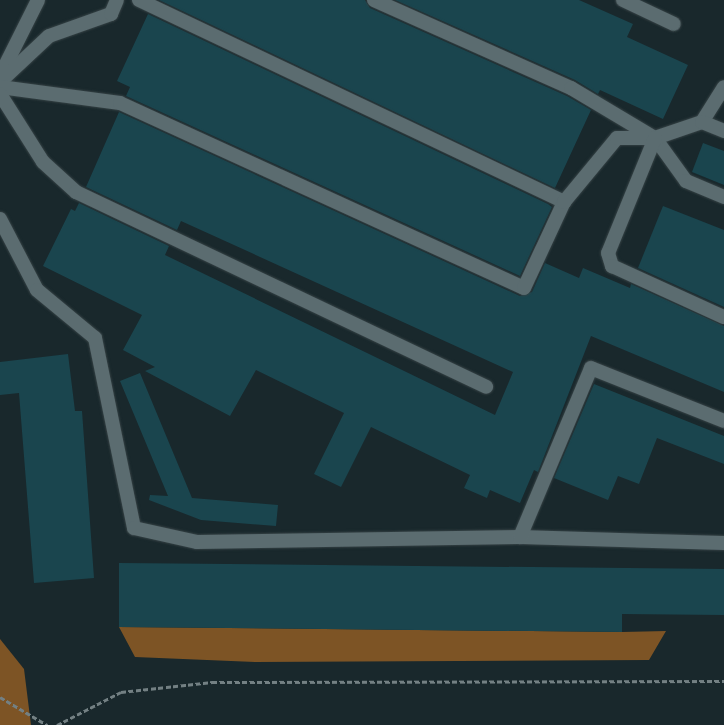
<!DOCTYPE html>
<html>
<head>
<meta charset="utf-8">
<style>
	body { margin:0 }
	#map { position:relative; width:724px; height:725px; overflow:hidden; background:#19282c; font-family:Ubuntu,sans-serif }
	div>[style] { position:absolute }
	.forest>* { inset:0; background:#7d5425 }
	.building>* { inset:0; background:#1a454e }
	.path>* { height:3px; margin-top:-1.5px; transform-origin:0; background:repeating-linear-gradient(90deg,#738083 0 5px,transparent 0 7.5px) }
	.roads { filter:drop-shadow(0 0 1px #364245) drop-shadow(0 0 1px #364245) }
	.service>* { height:14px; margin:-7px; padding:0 7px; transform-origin:7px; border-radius:7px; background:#5b6c70 }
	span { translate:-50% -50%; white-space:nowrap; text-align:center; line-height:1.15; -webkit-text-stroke:4.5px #101f22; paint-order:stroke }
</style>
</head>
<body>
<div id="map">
	<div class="forest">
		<div style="clip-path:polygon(119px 627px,622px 632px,666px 631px,649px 660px,255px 662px,135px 657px)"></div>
		<div style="clip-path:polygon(0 639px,24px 669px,31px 725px,0 725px)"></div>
	</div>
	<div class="building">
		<div style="clip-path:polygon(159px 0,365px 0,370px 8px,567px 96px,591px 110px,555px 188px)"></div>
		<div style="clip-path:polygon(395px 0,579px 0,633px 24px,627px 37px,688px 65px,663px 119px,600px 90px,598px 94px,575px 80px)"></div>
		<div style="clip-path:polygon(148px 14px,548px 204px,552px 207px,520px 276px,126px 96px,130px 87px,117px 81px)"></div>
		<div style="clip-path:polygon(119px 112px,520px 296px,532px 292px,545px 263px,579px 278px,583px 268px,630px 288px,631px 284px,724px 326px,724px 392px,591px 336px,538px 472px,534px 470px,520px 503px,490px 490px,487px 498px,464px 488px,470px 475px,371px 427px,341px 487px,314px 474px,344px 413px,256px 370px,230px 416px,145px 371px,155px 367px,123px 350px,142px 315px,43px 266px,71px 209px,75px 211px,79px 203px,169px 246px,165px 255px,495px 415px,513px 372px,181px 221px,177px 230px,86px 187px)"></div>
		<div style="clip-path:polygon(703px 143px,724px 151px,724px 185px,692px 172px)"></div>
		<div style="clip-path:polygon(663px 206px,724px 230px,724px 307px,638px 268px)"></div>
		<div style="clip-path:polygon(68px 354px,75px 411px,82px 411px,94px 578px,34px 583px,19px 393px,0 395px,0 362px)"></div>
		<div style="clip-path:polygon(140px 373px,192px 498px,278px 505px,276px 526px,201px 520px,149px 500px,150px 495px,168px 496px,120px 381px)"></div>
		<div style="clip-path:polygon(594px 384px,724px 436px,724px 464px,657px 438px,639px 484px,618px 476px,608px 500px,554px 478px)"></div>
		<div style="clip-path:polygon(119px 563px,724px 569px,724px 615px,622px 614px,622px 632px,119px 627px)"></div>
	</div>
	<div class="path">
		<div style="left:0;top:697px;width:55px;rotate:30.8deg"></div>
		<div style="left:57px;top:725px;width:72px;rotate:-27.3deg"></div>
		<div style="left:121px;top:692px;width:92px;rotate:-6.3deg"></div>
		<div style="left:212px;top:682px;width:512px;rotate:-0.11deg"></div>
	</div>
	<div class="roads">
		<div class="service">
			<div style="left:139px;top:0;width:471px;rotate:25.4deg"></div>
			<div style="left:374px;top:0;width:216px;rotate:24.1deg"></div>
			<div style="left:571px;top:88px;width:98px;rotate:30.8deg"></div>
			<div style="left:655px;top:138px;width:53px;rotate:54.2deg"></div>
			<div style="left:686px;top:181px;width:41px;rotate:22.8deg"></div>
			<div style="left:623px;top:0;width:56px;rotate:25.2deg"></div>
			<div style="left:0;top:76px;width:85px;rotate:-63.4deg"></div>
			<div style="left:0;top:82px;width:67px;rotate:-43.2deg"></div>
			<div style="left:49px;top:36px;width:66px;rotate:-19.5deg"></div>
			<div style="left:111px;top:14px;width:15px;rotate:-67deg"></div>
			<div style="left:0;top:87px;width:121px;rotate:7.6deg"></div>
			<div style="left:120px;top:103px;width:444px;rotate:24.6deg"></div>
			<div style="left:524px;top:288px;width:95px;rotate:-65.1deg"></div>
			<div style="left:564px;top:202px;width:83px;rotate:-50.4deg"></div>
			<div style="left:617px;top:138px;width:38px"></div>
			<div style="left:655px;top:138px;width:50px;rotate:-18.8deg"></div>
			<div style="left:702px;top:122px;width:41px;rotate:-57.8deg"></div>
			<div style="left:0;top:94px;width:80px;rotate:57.7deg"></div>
			<div style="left:43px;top:162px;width:45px;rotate:42.3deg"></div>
			<div style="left:76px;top:192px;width:454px;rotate:25.4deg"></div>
			<div style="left:702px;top:122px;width:24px;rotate:22deg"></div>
			<div style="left:655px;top:138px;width:124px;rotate:112.2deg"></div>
			<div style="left:608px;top:253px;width:14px;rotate:73deg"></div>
			<div style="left:612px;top:266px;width:123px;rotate:24.5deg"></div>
			<div style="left:0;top:219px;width:80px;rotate:62.5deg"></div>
			<div style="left:37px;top:290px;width:75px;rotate:39.6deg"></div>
			<div style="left:95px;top:338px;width:194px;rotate:78.4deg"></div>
			<div style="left:134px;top:528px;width:65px;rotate:12.5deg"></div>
			<div style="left:197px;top:542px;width:323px;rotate:-0.9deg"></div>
			<div style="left:520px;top:537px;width:204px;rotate:1.7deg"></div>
			<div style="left:520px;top:537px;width:183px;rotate:-67.2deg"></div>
			<div style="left:591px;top:368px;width:143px;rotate:21.7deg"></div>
		</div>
	</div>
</div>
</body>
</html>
